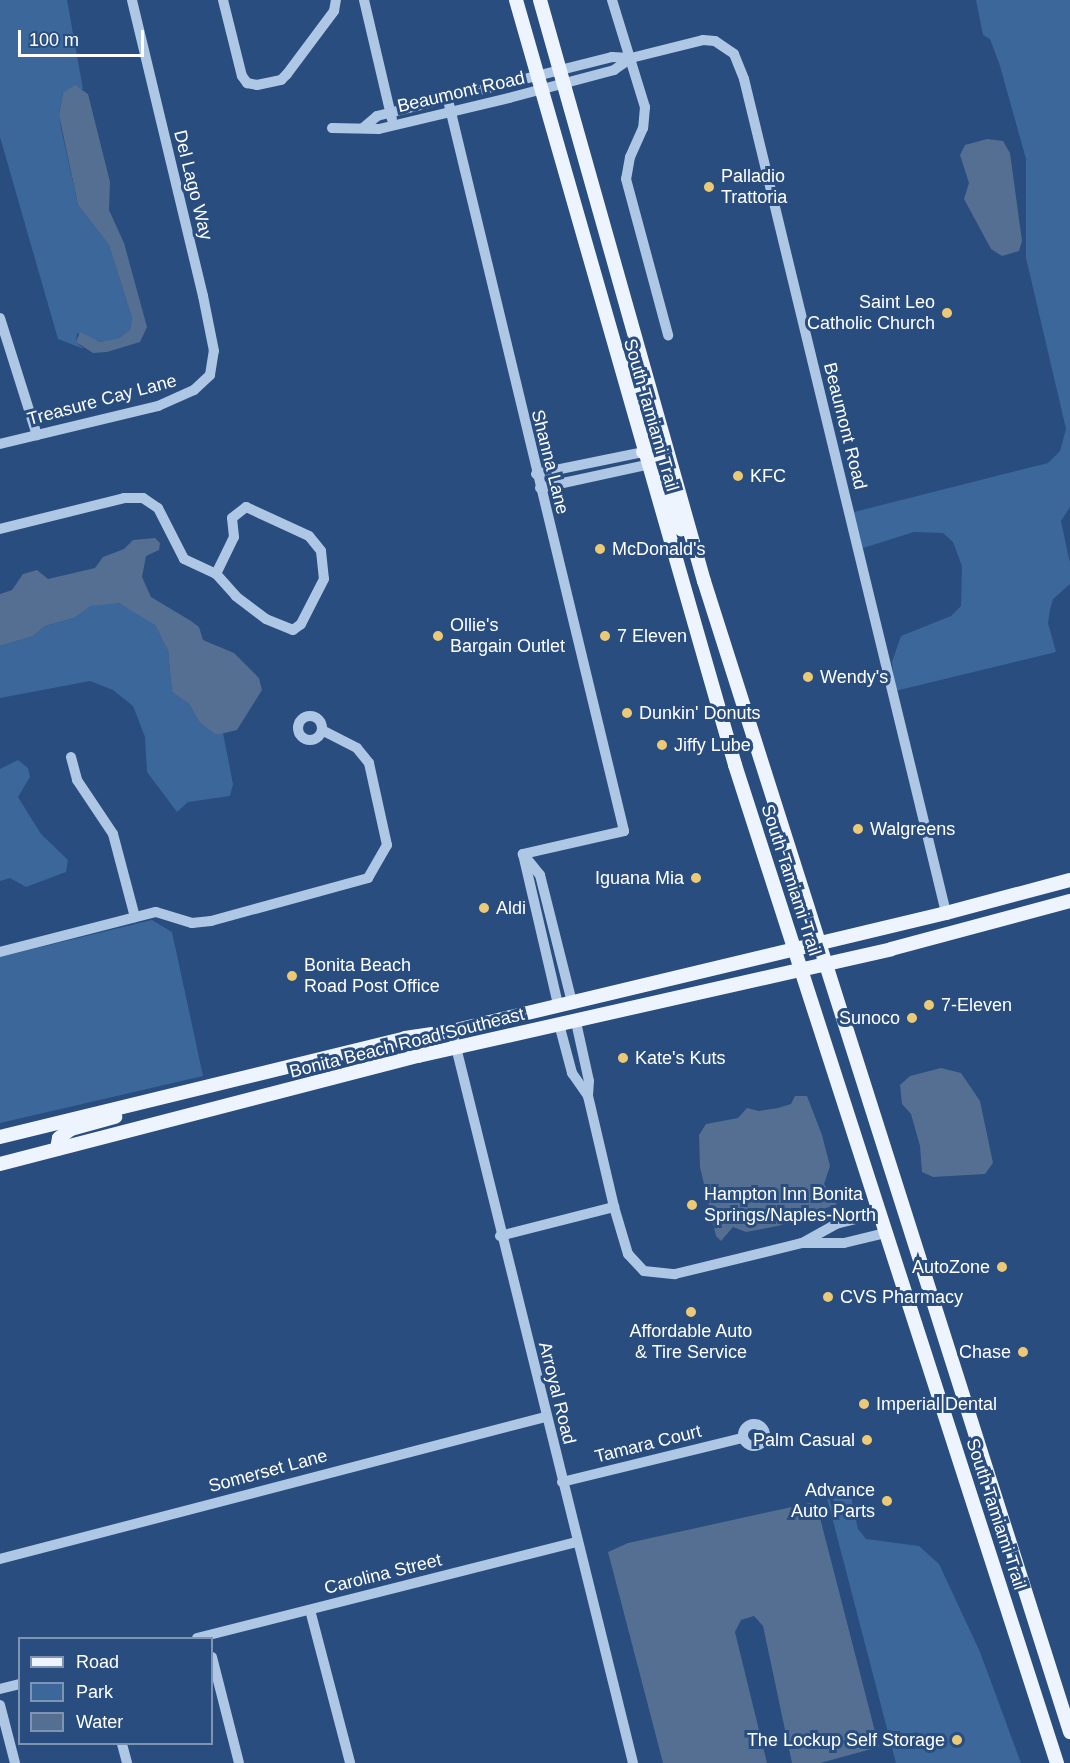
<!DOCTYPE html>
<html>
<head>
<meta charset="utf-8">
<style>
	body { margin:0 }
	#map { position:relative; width:1070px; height:1763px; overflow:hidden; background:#284d7e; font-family:Arial,sans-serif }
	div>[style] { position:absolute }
	.green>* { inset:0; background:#3c679b }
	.water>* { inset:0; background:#546f91 }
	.minor>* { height:10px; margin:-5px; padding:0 5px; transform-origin:5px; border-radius:5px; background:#aec7e5 }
	.minor>.ring { margin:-5px; padding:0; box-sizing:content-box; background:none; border:10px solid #aec7e5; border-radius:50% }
	.major>* { height:14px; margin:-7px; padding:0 7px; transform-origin:7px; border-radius:7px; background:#eef4fd }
	.dots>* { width:16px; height:16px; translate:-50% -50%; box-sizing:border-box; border:3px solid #284d7e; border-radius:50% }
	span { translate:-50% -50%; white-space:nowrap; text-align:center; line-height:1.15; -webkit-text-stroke:6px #284d7e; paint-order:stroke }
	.street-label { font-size:18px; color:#fff }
	.poi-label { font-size:18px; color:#fff }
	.left { translate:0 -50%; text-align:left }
	.right { translate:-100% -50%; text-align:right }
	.legend { position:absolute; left:18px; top:1637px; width:195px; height:108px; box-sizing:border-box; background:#284d7e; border:2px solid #7e94b2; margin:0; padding:8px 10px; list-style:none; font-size:18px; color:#fff }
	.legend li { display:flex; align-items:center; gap:12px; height:30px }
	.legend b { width:30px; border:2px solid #7e94b2 }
	.scale { position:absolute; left:18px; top:30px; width:126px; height:27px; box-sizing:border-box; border:3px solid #fff; border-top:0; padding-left:8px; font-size:18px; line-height:21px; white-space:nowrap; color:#fff; -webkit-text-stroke:4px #284d7e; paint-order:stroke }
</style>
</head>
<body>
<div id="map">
	<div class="green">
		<div style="clip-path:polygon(0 0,67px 0,83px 89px,63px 93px,59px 114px,61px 128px,78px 205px,109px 245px,132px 318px,130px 330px,119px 338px,101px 342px,77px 333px,76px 342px,84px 349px,58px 339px,0 137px)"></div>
		<div style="clip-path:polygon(976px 0,1070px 0,1070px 507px,1061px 521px,1070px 563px,1070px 584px,1053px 599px,1050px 610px,1048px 623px,1056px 652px,895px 691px,892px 662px,901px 636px,951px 616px,961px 606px,962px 566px,953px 542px,943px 533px,914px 532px,863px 548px,854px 512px,1048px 463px,1060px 451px,1066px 429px,1026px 258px,1026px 159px,1000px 66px,990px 39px,983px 35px)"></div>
		<div style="clip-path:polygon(113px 601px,133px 609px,155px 625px,168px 651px,172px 692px,189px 704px,200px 723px,216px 735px,223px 733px,233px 784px,230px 796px,188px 802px,177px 812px,147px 772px,145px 737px,133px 706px,113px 690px,90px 681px,0 698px,0 646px,33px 636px,45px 626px,74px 618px,91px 606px)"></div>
		<div style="clip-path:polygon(18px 760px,28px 768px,30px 777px,18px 797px,41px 834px,68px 860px,66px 872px,26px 887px,10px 878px,0 881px,0 769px)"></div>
		<div style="clip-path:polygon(152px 920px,172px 932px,203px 1076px,0 1123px,0 957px)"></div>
		<div style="clip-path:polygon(850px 1492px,858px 1529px,866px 1539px,919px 1546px,939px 1564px,980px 1652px,1021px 1763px,896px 1763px,827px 1498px)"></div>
	</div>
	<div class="water">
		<div style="clip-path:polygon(75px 85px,88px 94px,110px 182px,109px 210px,124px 243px,147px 327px,140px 342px,107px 352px,93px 353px,76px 342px,80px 332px,100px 342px,119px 338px,130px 330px,132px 318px,109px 245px,78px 205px,59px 115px,63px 93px)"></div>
		<div style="clip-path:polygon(987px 139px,1003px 141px,1010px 153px,1022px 241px,1019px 251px,1002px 256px,991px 249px,964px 199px,969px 183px,960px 155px,965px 145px)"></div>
		<div style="clip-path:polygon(155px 538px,160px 543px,159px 550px,146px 556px,142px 577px,151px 597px,191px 621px,199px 627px,203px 640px,234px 653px,259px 678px,262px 690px,237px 730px,216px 735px,200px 723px,189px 704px,172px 692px,168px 651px,155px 625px,119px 603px,91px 606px,74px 618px,45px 626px,33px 636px,0 646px,0 594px,12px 590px,23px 574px,37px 570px,48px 579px,95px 568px,103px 557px,124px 549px,133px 540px)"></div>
		<div style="clip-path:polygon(941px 1068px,961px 1073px,980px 1101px,993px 1163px,985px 1174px,933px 1177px,922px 1172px,920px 1146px,911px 1114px,902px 1104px,900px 1085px,910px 1076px)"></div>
		<div style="clip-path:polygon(795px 1096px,807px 1096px,822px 1135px,830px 1166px,824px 1184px,837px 1204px,778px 1226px,746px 1232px,733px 1227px,721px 1241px,716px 1236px,700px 1167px,699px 1135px,706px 1124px,738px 1118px,747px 1108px,759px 1111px,778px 1108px,791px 1104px)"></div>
		<div style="clip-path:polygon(810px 1503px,818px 1510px,879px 1747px,820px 1763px,792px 1763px,763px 1626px,754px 1616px,741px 1620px,735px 1632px,767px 1763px,663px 1763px,608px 1552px,628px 1543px)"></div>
	</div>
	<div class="minor">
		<div style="left:223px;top:0;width:78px;rotate:76deg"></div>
		<div style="left:242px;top:76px;width:9px;rotate:54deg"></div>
		<div style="left:247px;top:83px;width:10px;rotate:11deg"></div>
		<div style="left:257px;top:85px;width:25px;rotate:-12deg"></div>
		<div style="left:281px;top:80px;width:8px;rotate:-45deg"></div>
		<div style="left:287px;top:74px;width:79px;rotate:-53.3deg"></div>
		<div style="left:334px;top:11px;width:11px;rotate:-80deg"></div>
		<div style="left:364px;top:0;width:122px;rotate:76.8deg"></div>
		<div style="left:612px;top:0;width:112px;rotate:72.9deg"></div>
		<div style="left:645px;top:107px;width:21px;rotate:95deg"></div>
		<div style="left:643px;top:128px;width:32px;rotate:114deg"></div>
		<div style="left:630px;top:157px;width:22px;rotate:100deg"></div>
		<div style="left:626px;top:179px;width:162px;rotate:74.9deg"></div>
		<div style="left:448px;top:100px;width:752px;rotate:76.46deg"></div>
		<div style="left:624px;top:831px;width:104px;rotate:167.2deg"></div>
		<div style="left:364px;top:127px;width:17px;rotate:-40deg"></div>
		<div style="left:377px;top:116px;width:242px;rotate:-14.1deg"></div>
		<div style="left:612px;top:57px;width:19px;rotate:3deg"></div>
		<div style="left:631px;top:58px;width:74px;rotate:-14deg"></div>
		<div style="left:703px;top:40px;width:12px;rotate:5deg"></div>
		<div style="left:715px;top:41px;width:23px;rotate:34deg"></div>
		<div style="left:734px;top:54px;width:27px;rotate:68deg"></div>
		<div style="left:744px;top:79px;width:858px;rotate:76.38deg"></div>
		<div style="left:332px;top:128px;width:47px;rotate:1.2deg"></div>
		<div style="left:379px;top:129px;width:134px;rotate:-13.4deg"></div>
		<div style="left:509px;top:98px;width:109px;rotate:-14.9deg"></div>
		<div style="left:614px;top:70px;width:21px;rotate:-35deg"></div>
		<div style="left:0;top:318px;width:123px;rotate:72.5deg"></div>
		<div style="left:0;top:444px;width:163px;rotate:-13.5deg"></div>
		<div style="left:158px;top:406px;width:39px;rotate:-24deg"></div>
		<div style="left:194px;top:390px;width:22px;rotate:-43deg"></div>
		<div style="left:210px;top:375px;width:24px;rotate:-81deg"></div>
		<div style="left:214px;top:351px;width:56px;rotate:-101.3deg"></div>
		<div style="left:203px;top:296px;width:304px;rotate:-103.5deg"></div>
		<div style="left:536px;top:474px;width:109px;rotate:-11.6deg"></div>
		<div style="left:540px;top:488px;width:108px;rotate:-12.2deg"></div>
		<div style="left:246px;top:507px;width:69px;rotate:24.7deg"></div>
		<div style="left:309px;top:536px;width:19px;rotate:51deg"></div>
		<div style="left:321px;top:551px;width:28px;rotate:84deg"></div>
		<div style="left:324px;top:579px;width:51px;rotate:117.1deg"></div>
		<div style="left:301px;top:624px;width:10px;rotate:143deg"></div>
		<div style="left:293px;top:630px;width:29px;rotate:-158deg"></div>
		<div style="left:266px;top:619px;width:38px;rotate:-143deg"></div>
		<div style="left:236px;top:596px;width:30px;rotate:-132deg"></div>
		<div style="left:216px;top:574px;width:41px;rotate:-64.1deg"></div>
		<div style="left:234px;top:537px;width:19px;rotate:-96deg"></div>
		<div style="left:232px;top:518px;width:18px;rotate:-38deg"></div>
		<div style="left:0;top:529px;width:128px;rotate:-14deg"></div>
		<div style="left:124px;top:498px;width:19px"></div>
		<div style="left:143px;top:498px;width:18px;rotate:34deg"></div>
		<div style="left:158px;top:508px;width:57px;rotate:63deg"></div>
		<div style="left:184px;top:559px;width:35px;rotate:25deg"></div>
		<div class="ring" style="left:298px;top:716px;width:14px;height:14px"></div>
		<div style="left:71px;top:757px;width:24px;rotate:75deg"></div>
		<div style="left:77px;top:780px;width:65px;rotate:56.3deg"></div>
		<div style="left:113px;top:834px;width:86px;rotate:75.2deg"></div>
		<div style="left:523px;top:854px;width:27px;rotate:51deg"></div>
		<div style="left:540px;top:875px;width:131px;rotate:75.9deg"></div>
		<div style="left:523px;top:854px;width:155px;rotate:76.9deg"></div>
		<div style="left:0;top:952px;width:161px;rotate:-14.4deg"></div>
		<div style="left:156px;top:912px;width:38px;rotate:17deg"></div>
		<div style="left:192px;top:923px;width:19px;rotate:-6deg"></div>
		<div style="left:211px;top:921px;width:163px;rotate:-15.3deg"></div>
		<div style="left:368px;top:878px;width:38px;rotate:-60deg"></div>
		<div style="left:387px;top:845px;width:84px;rotate:-102.4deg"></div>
		<div style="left:369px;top:763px;width:19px;rotate:-129deg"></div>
		<div style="left:357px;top:748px;width:39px;rotate:-153deg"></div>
		<div style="left:576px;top:1022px;width:60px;rotate:77.6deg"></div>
		<div style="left:589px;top:1081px;width:15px;rotate:94deg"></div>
		<div style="left:588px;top:1096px;width:114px;rotate:76.8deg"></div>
		<div style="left:614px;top:1207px;width:49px;rotate:73.4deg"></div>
		<div style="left:628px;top:1254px;width:23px;rotate:47deg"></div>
		<div style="left:644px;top:1271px;width:31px;rotate:6deg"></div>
		<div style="left:675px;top:1274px;width:131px;rotate:-13.7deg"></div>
		<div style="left:802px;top:1243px;width:42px"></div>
		<div style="left:844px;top:1243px;width:42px;rotate:-13.7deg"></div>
		<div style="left:559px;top:1024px;width:51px;rotate:75.1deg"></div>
		<div style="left:572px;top:1073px;width:28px;rotate:55deg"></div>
		<div style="left:452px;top:1031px;width:754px;rotate:76.11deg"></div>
		<div style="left:500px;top:1236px;width:118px;rotate:-14.3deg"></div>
		<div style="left:802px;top:1243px;width:39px;rotate:-29deg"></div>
		<div style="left:836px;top:1224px;width:44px;rotate:-14.3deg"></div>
		<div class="ring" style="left:743px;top:1424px;width:12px;height:12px"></div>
		<div style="left:562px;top:1482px;width:185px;rotate:-13.7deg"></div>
		<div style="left:0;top:1559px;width:563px;rotate:-14.6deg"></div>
		<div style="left:310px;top:1610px;width:158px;rotate:75.3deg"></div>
		<div style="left:197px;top:1638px;width:392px;rotate:-14.2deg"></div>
		<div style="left:212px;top:1657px;width:109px;rotate:75.7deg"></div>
		<div style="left:0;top:1689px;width:21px;rotate:-14deg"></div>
		<div style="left:0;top:1705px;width:60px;rotate:75.5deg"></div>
		<div style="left:122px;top:1744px;width:20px;rotate:75deg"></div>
	</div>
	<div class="major">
		<div style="left:516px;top:0;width:796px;rotate:74.02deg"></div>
		<div style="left:735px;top:765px;width:1049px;rotate:72.12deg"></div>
		<div style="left:540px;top:0;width:604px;rotate:74.24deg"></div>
		<div style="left:704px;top:581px;width:1208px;rotate:72.36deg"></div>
		<div style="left:624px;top:363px;width:82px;rotate:70.7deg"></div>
		<div style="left:651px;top:440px;width:21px;rotate:43deg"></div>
		<div style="left:643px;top:452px;width:17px;rotate:40deg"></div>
		<div style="left:656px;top:463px;width:71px;rotate:69.3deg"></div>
		<div style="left:0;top:1137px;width:417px;rotate:-13.7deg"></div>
		<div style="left:405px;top:1038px;width:48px;rotate:-8.5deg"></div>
		<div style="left:452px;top:1031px;width:508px;rotate:-13.43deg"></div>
		<div style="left:946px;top:913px;width:128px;rotate:-14.9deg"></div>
		<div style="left:57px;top:1149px;width:11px;rotate:-80deg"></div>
		<div style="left:59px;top:1138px;width:15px;rotate:-37deg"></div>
		<div style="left:71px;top:1129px;width:46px;rotate:-15.3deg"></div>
		<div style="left:0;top:1164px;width:432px;rotate:-14.5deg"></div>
		<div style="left:418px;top:1056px;width:485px;rotate:-12.7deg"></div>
		<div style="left:891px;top:949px;width:185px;rotate:-15deg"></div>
	</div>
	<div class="dots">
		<div style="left:709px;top:187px;background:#ecca75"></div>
		<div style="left:947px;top:313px;background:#ecca75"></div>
		<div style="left:738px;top:476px;background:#ecca75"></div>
		<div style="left:600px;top:549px;background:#ecca75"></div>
		<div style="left:438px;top:636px;background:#ecca75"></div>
		<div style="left:605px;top:636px;background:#ecca75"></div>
		<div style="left:808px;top:677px;background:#ecca75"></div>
		<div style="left:627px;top:713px;background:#ecca75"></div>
		<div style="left:662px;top:745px;background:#ecca75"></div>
		<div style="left:858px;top:829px;background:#ecca75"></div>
		<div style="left:696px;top:878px;background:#ecca75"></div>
		<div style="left:484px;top:908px;background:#ecca75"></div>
		<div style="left:292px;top:976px;background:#ecca75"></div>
		<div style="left:929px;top:1005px;background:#ecca75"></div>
		<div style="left:912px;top:1018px;background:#ecca75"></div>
		<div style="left:623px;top:1058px;background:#ecca75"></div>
		<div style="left:692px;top:1205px;background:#ecca75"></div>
		<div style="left:1002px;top:1267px;background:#ecca75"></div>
		<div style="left:828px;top:1297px;background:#ecca75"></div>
		<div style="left:691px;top:1312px;background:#ecca75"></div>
		<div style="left:1023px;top:1352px;background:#ecca75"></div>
		<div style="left:864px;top:1404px;background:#ecca75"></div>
		<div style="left:867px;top:1440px;background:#ecca75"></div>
		<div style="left:887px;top:1501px;background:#ecca75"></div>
		<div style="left:957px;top:1740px;background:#ecca75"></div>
	</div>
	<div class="street-label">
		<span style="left:461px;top:92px;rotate:-13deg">Beaumont Road</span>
		<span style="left:193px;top:185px;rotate:76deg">Del Lago Way</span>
		<span style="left:102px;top:400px;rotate:-15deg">Treasure Cay Lane</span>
		<span style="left:651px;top:415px;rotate:74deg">South Tamiami Trail</span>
		<span style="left:845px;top:426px;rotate:76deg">Beaumont Road</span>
		<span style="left:550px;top:462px;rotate:76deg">Shanna Lane</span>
		<span style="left:791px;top:880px;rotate:72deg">South Tamiami Trail</span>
		<span style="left:407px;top:1043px;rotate:-14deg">Bonita Beach Road Southeast</span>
		<span style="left:557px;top:1393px;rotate:76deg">Arroyal Road</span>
		<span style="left:648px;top:1444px;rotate:-14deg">Tamara Court</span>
		<span style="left:268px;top:1471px;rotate:-15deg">Somerset Lane</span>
		<span style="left:996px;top:1514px;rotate:72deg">South Tamiami Trail</span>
		<span style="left:383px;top:1574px;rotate:-14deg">Carolina Street</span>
	</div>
	<div class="poi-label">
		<span class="left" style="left:721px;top:187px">Palladio<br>Trattoria</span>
		<span class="right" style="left:935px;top:313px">Saint Leo<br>Catholic Church</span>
		<span class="left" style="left:750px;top:476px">KFC</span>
		<span class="left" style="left:612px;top:549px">McDonald's</span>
		<span class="left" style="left:450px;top:636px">Ollie's<br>Bargain Outlet</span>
		<span class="left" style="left:617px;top:636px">7 Eleven</span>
		<span class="left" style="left:820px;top:677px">Wendy's</span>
		<span class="left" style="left:639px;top:713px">Dunkin' Donuts</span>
		<span class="left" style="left:674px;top:745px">Jiffy Lube</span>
		<span class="left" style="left:870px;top:829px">Walgreens</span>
		<span class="right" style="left:684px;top:878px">Iguana Mia</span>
		<span class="left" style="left:496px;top:908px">Aldi</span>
		<span class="left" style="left:304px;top:976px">Bonita Beach<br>Road Post Office</span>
		<span class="left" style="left:941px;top:1005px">7-Eleven</span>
		<span class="right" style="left:900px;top:1018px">Sunoco</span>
		<span class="left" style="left:635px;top:1058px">Kate's Kuts</span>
		<span class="left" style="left:704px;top:1205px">Hampton Inn Bonita<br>Springs/Naples-North</span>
		<span class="right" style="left:990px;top:1267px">AutoZone</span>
		<span class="left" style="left:840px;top:1297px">CVS Pharmacy</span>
		<span style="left:691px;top:1342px">Affordable Auto<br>&amp; Tire Service</span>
		<span class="right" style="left:1011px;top:1352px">Chase</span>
		<span class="left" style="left:876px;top:1404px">Imperial Dental</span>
		<span class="right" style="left:855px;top:1440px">Palm Casual</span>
		<span class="right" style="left:875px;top:1501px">Advance<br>Auto Parts</span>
		<span class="right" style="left:945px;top:1740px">The Lockup Self Storage</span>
	</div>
	<ul class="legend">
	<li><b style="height:8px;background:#eef4fd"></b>Road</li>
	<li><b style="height:16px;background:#3c679b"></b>Park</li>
	<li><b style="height:16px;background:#546f91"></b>Water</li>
	</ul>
	<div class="scale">100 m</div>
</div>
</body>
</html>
